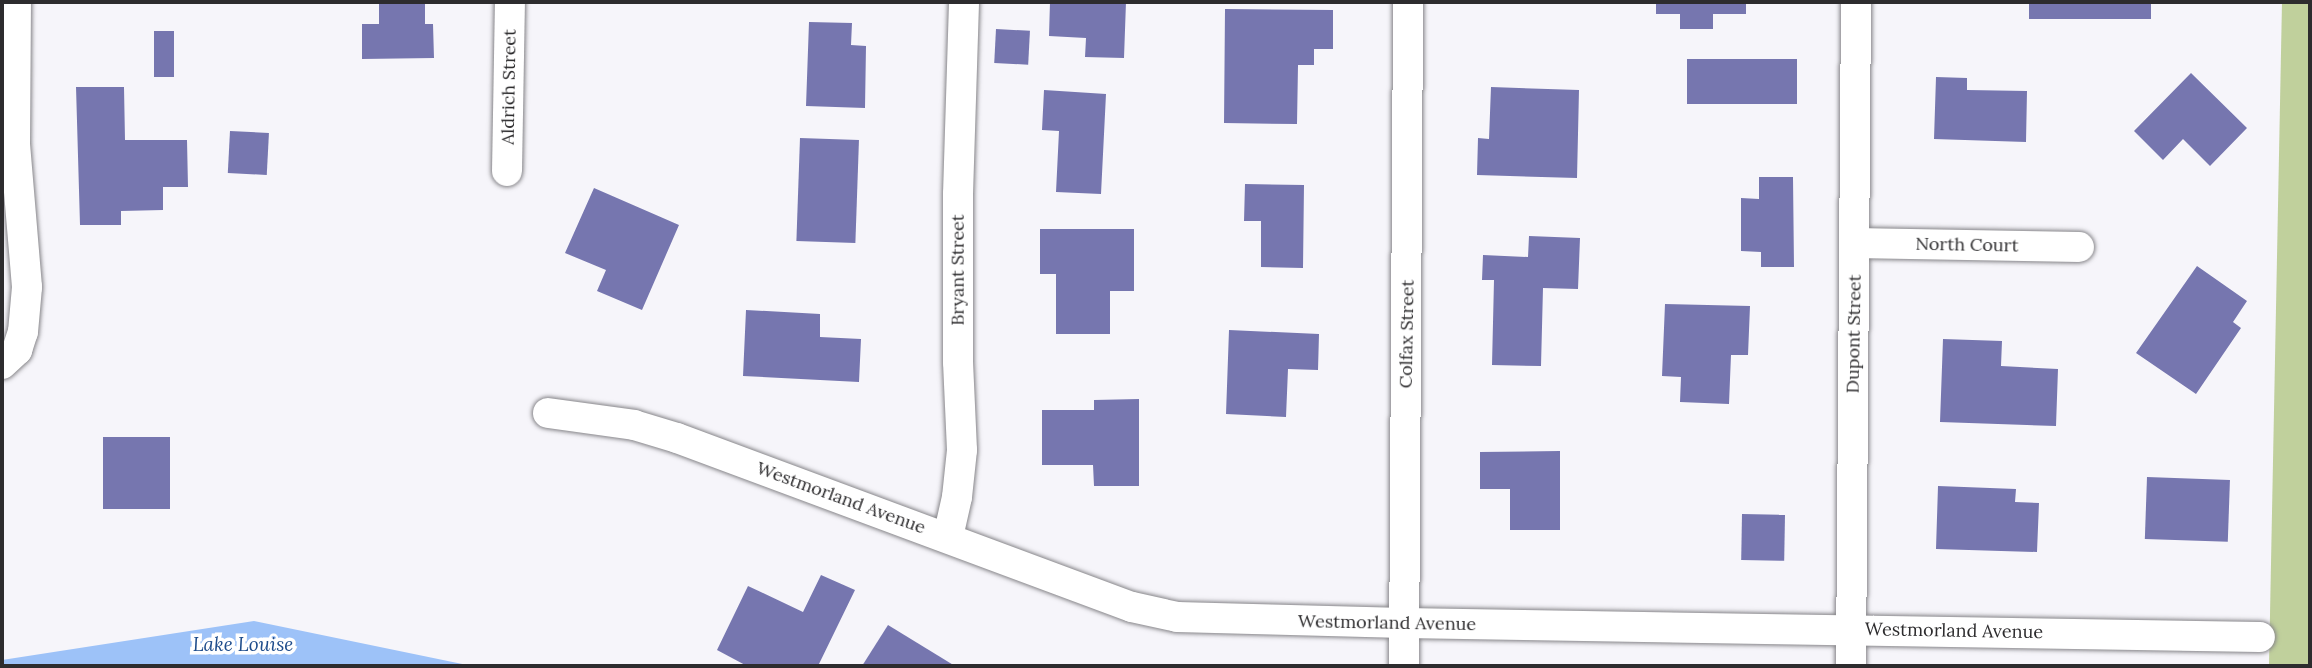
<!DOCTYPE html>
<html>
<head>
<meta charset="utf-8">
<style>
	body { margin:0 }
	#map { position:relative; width:2312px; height:668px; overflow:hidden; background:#f6f5fa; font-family:Lora,serif }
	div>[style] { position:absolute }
	.green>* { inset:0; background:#c0d09c }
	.water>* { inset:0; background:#9dc2f8 }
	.building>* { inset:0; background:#7676af; transform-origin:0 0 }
	.roads { filter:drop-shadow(0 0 2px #87868a) drop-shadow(0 0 2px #87868a) }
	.minor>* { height:30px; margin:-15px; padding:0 15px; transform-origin:15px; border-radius:15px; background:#fff }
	span { translate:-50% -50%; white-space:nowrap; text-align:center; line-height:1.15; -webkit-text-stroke:7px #fff; paint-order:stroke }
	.street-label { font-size:18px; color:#2d2c2e }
	.water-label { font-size:19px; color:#1e4c8b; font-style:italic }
	.frame { position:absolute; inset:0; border:4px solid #2d2c2e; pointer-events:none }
</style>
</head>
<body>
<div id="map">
	<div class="green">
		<div style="clip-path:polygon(2282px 2px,2310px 2px,2310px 666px,2269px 666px)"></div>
	</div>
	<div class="water">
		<div style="clip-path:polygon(254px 621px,472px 666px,2px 666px,2px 660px)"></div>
	</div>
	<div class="building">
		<div style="clip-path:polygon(379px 2px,425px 2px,425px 24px,433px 24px,434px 58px,362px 59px,362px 24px,379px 24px)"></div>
		<div style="clip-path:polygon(1050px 2px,1126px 2px,1124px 58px,1085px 57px,1086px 38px,1049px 36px)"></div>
		<div style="clip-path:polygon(1656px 2px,1746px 2px,1746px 14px,1713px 14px,1713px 29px,1680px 29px,1680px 14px,1656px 14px)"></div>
		<div style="left:2029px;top:2px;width:122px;height:17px"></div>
		<div style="clip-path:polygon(1225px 9px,1333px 10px,1333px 49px,1314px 49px,1314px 65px,1298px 65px,1297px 124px,1224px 123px)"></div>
		<div style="clip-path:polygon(809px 22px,852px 23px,851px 45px,866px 46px,865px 108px,806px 106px)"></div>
		<div style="left:996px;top:29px;width:34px;height:34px;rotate:3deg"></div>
		<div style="left:154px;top:31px;width:20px;height:46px"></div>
		<div style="left:1687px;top:59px;width:110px;height:45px"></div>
		<div style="clip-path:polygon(2191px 73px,2247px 128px,2210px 166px,2183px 139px,2163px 160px,2134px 131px)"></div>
		<div style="clip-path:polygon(1936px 77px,1967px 78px,1967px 90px,2027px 91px,2026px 142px,1934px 139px)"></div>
		<div style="clip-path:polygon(76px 87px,124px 87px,125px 140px,187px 140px,188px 187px,163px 187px,163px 210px,121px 211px,121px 225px,80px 225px)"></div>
		<div style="clip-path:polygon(1491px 87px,1579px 90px,1577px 178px,1477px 175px,1478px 138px,1489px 139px)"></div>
		<div style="clip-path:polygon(1044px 90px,1106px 94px,1101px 194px,1056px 192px,1059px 131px,1042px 130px)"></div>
		<div style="left:230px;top:131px;width:39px;height:42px;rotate:3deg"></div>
		<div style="left:800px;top:138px;width:59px;height:103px;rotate:2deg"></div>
		<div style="clip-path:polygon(1759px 177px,1793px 177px,1794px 267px,1761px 267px,1761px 252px,1741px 251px,1741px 198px,1759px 199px)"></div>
		<div style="clip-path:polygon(1245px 184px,1304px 185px,1303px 268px,1261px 267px,1261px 221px,1244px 221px)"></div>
		<div style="clip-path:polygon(594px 188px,679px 225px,642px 310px,597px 291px,606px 270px,565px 253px)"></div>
		<div style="clip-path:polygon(1040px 229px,1134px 229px,1134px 291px,1110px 291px,1110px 334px,1056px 334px,1056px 274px,1040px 274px)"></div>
		<div style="clip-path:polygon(1529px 236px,1580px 238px,1578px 289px,1543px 288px,1541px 366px,1492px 365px,1494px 280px,1482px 280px,1483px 255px,1528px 257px)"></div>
		<div style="clip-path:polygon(2197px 266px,2247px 301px,2233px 322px,2241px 328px,2196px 394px,2136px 353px)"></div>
		<div style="clip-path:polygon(1665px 304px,1750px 306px,1748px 355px,1731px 355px,1729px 404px,1680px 402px,1681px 377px,1662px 376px)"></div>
		<div style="clip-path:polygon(746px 310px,820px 314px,820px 337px,861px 339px,859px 382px,743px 376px)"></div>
		<div style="clip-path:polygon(1229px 330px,1319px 334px,1318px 370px,1288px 369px,1286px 417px,1226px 414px)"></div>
		<div style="clip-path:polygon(1943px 339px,2002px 341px,2001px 366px,2058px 369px,2056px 426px,1940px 422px)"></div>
		<div style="clip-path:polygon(1139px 399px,1139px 486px,1094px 486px,1093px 465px,1042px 465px,1042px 410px,1094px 410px,1094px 400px)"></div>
		<div style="left:103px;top:437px;width:67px;height:72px"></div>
		<div style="clip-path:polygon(1560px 451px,1560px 530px,1510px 530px,1510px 489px,1480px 489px,1480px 452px)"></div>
		<div style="left:2147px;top:477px;width:83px;height:62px;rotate:2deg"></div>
		<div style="clip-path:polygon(1938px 486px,2016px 489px,2015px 502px,2039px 503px,2037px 552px,1936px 549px)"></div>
		<div style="left:1742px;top:514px;width:43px;height:46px;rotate:1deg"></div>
		<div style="clip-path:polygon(821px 575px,855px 590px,818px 666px,747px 666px,717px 650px,748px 586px,803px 612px)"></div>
		<div style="clip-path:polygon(888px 625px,955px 666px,862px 666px)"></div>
	</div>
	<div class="roads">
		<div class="minor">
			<div style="left:507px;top:171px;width:169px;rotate:-89deg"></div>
			<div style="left:1855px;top:243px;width:224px;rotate:1deg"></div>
			<div style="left:2px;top:364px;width:21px;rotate:-43deg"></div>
			<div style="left:17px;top:350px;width:19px;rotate:-72deg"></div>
			<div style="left:23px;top:332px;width:45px;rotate:-84.9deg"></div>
			<div style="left:27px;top:287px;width:144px;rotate:-94.8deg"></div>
			<div style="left:15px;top:143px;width:141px;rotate:-89.6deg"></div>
			<div style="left:548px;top:413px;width:87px;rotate:7.9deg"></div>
			<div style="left:634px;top:425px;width:45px;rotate:16.8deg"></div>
			<div style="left:677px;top:438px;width:485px;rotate:20.4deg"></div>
			<div style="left:1132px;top:607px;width:46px;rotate:12.5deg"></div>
			<div style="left:1177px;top:617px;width:227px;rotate:1.5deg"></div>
			<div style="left:1404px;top:623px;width:856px;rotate:0.94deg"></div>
			<div style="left:948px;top:537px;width:41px;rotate:-77.3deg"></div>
			<div style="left:957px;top:497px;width:47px;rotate:-83.9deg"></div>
			<div style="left:962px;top:450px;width:88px;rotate:-92.6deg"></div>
			<div style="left:958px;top:362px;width:168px;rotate:-90deg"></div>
			<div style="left:958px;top:194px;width:192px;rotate:-88.2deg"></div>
			<div style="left:1404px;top:666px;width:664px;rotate:-89.65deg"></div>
			<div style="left:1851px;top:666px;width:664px;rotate:-89.57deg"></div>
		</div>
	</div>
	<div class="street-label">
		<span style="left:509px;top:87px;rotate:-89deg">Aldrich Street</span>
		<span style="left:1967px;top:245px;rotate:1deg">North Court</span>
		<span style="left:958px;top:270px;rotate:-90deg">Bryant Street</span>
		<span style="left:1407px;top:334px;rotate:-89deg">Colfax Street</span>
		<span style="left:1854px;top:334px;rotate:-89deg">Dupont Street</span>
		<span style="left:841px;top:498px;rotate:20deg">Westmorland Avenue</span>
		<span style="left:1387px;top:623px;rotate:1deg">Westmorland Avenue</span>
		<span style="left:1954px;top:631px;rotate:1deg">Westmorland Avenue</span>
	</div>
	<div class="water-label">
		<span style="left:243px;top:645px">Lake Louise</span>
	</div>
	<div class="frame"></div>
</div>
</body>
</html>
